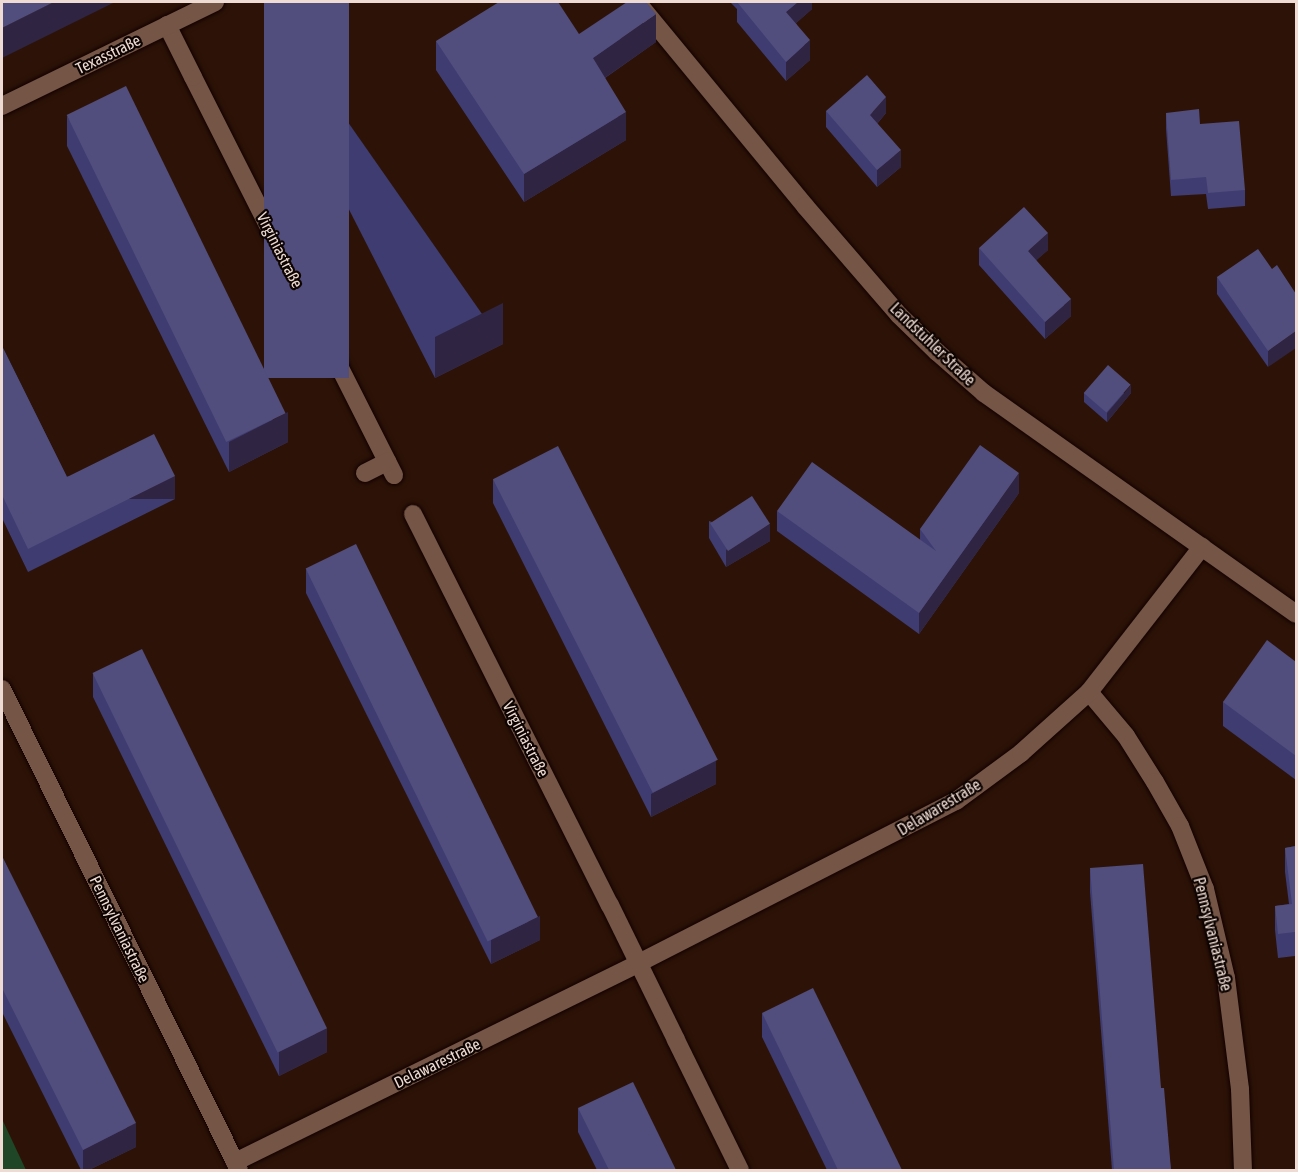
<!DOCTYPE html>
<html>
<head>
<meta charset="utf-8">
<style>
	body { margin:0 }
	#map { position:relative; width:1298px; height:1172px; overflow:hidden; background:#2d1307; font-family:"Asap Condensed",sans-serif }
	div>[style] { position:absolute }
	.green>* { inset:0; background:#204628 }
	.roads { filter:drop-shadow(0 0 2px #130100) drop-shadow(0 0 2px #130100) }
	.lane>* { height:18px; margin:-9px; padding:0 9px; transform-origin:9px; border-radius:9px; background:#745546 }
	.street>* { height:18px; margin:-9px; padding:0 9px; transform-origin:9px; border-radius:9px; background:#745546 }
	.secondary>* { height:18px; margin:-9px; padding:0 9px; transform-origin:9px; border-radius:9px; background:#745546 }
	.wall>* { inset:0; background:#3e3c71 }
	.shaded-wall>* { inset:0; background:#2f2442; transform-origin:0 0 }
	.building>* { inset:0; background:#514d7c; transform-origin:0 0 }
	span { translate:-50% -50%; white-space:nowrap; text-align:center; line-height:1.15; -webkit-text-stroke:4.5px #0d0401; paint-order:stroke }
	.street-label { font-size:16px; color:#eedbd3 }
	.frame { position:absolute; inset:0; border:3px solid #eedbd3; pointer-events:none }
</style>
</head>
<body>
<div id="map">
	<div class="green">
		<div style="clip-path:polygon(2px 1119px,26px 1170px,2px 1170px)"></div>
	</div>
	<div class="roads">
		<div class="lane">
			<div style="left:193px;top:77px;width:446px;rotate:63.2deg"></div>
			<div style="left:365px;top:473px;width:25px;rotate:-27deg"></div>
			<div style="left:413px;top:514px;width:438px;rotate:63.3deg"></div>
			<div style="left:676px;top:1040px;width:145px;rotate:63.8deg"></div>
		</div>
		<div class="street">
			<div style="left:167px;top:25px;width:58px;rotate:63.4deg"></div>
			<div style="left:2px;top:106px;width:237px;rotate:-26deg"></div>
			<div style="left:2px;top:689px;width:536px;rotate:63.77deg"></div>
			<div style="left:1089px;top:692px;width:57px;rotate:49.9deg"></div>
			<div style="left:1126px;top:736px;width:54px;rotate:57.8deg"></div>
			<div style="left:1155px;top:782px;width:51px;rotate:60.4deg"></div>
			<div style="left:1180px;top:826px;width:68px;rotate:68.4deg"></div>
			<div style="left:1205px;top:889px;width:91px;rotate:76.7deg"></div>
			<div style="left:1226px;top:978px;width:112px;rotate:82.8deg"></div>
			<div style="left:1240px;top:1089px;width:81px;rotate:87.9deg"></div>
			<div style="left:610px;top:905px;width:150px;rotate:63.9deg"></div>
			<div style="left:235px;top:1162px;width:450px;rotate:-26.2deg"></div>
			<div style="left:639px;top:963px;width:356px;rotate:-27.1deg"></div>
			<div style="left:956px;top:801px;width:81px;rotate:-36.4deg"></div>
			<div style="left:1021px;top:753px;width:91px;rotate:-41.9deg"></div>
			<div style="left:1089px;top:692px;width:184px;rotate:-52.1deg"></div>
		</div>
		<div class="secondary">
			<div style="left:637px;top:2px;width:264px;rotate:50.5deg"></div>
			<div style="left:805px;top:206px;width:144px;rotate:49.2deg"></div>
			<div style="left:899px;top:315px;width:53px;rotate:44.2deg"></div>
			<div style="left:937px;top:352px;width:62px;rotate:41.1deg"></div>
			<div style="left:984px;top:393px;width:382px;rotate:35.3deg"></div>
		</div>
	</div>
	<div class="wall">
		<div style="clip-path:polygon(264px 2px,503px 344px,435px 378px,264px 43px)"></div>
		<div style="clip-path:polygon(730px 2px,812px 2px,812px 9px,796px 23px,810px 60px,786px 81px,737px 22px,737px 9px)"></div>
		<div style="clip-path:polygon(579px 34px,656px 42px,605px 78px,626px 140px,524px 202px,436px 70px,436px 41px)"></div>
		<div style="clip-path:polygon(826px 111px,886px 113px,877px 124px,901px 167px,877px 187px,826px 127px)"></div>
		<div style="clip-path:polygon(1166px 113px,1200px 124px,1245px 190px,1245px 206px,1208px 209px,1206px 194px,1171px 196px,1166px 129px)"></div>
		<div style="clip-path:polygon(67px 116px,288px 442px,229px 472px,67px 146px)"></div>
		<div style="clip-path:polygon(979px 248px,1048px 250px,1036px 260px,1071px 316px,1045px 339px,979px 265px)"></div>
		<div style="clip-path:polygon(1272px 269px,1268px 367px,1217px 294px,1217px 277px)"></div>
		<div style="clip-path:polygon(2px 346px,67px 477px,175px 499px,28px 572px,2px 518px)"></div>
		<div style="clip-path:polygon(1084px 393px,1131px 393px,1107px 422px,1084px 402px)"></div>
		<div style="clip-path:polygon(493px 479px,716px 784px,651px 817px,493px 503px)"></div>
		<div style="clip-path:polygon(1019px 493px,919px 634px,777px 531px,777px 511px,920px 540px,920px 529px)"></div>
		<div style="clip-path:polygon(709px 521px,770px 541px,726px 567px,709px 538px)"></div>
		<div style="clip-path:polygon(306px 569px,540px 940px,491px 964px,306px 593px)"></div>
		<div style="clip-path:polygon(1296px 662px,1296px 780px,1223px 726px,1223px 702px)"></div>
		<div style="clip-path:polygon(93px 673px,327px 1052px,279px 1076px,93px 697px)"></div>
		<div style="clip-path:polygon(1296px 846px,1296px 967px,1295px 956px,1278px 958px,1275px 930px,1275px 906px,1289px 904px,1285px 872px,1285px 848px)"></div>
		<div style="clip-path:polygon(2px 856px,136px 1147px,89px 1170px,81px 1170px,2px 1012px)"></div>
		<div style="clip-path:polygon(1090px 868px,1161px 1088px,1171px 1170px,1112px 1170px,1090px 892px)"></div>
		<div style="clip-path:polygon(762px 1013px,902px 1170px,827px 1170px,762px 1037px)"></div>
		<div style="clip-path:polygon(578px 1108px,676px 1170px,597px 1170px,578px 1132px)"></div>
	</div>
	<div class="shaded-wall">
		<div style="clip-path:polygon(54px 2px,115px 2px,2px 58px,2px 28px)"></div>
		<div style="clip-path:polygon(798px 2px,812px 2px,812px 9px,786px 32px,786px 12px)"></div>
		<div style="clip-path:polygon(656px 14px,656px 42px,593px 86px,593px 58px)"></div>
		<div style="clip-path:polygon(810px 40px,810px 60px,786px 81px,786px 62px)"></div>
		<div style="clip-path:polygon(886px 97px,886px 113px,870px 132px,870px 115px)"></div>
		<div style="clip-path:polygon(626px 112px,626px 140px,524px 202px,524px 174px)"></div>
		<div style="clip-path:polygon(901px 150px,901px 167px,877px 187px,877px 170px)"></div>
		<div style="clip-path:polygon(1048px 233px,1048px 250px,1028px 268px,1028px 251px)"></div>
		<div style="clip-path:polygon(1071px 299px,1071px 316px,1045px 339px,1045px 322px)"></div>
		<div style="clip-path:polygon(503px 303px,503px 344px,435px 378px,435px 337px)"></div>
		<div style="clip-path:polygon(1296px 331px,1296px 348px,1268px 367px,1268px 351px)"></div>
		<div style="clip-path:polygon(1131px 385px,1131px 393px,1107px 422px,1107px 413px)"></div>
		<div style="clip-path:polygon(288px 412px,288px 442px,229px 472px,229px 442px)"></div>
		<div style="clip-path:polygon(1019px 473px,1019px 493px,919px 634px,919px 613px)"></div>
		<div style="left:175px;top:476px;width:23px;height:164px;rotate:90deg"></div>
		<div style="clip-path:polygon(770px 524px,770px 541px,726px 567px,726px 550px)"></div>
		<div style="clip-path:polygon(716px 760px,716px 784px,651px 817px,651px 794px)"></div>
		<div style="clip-path:polygon(540px 916px,540px 940px,491px 964px,491px 940px)"></div>
		<div style="clip-path:polygon(327px 1028px,327px 1052px,279px 1076px,279px 1052px)"></div>
		<div style="clip-path:polygon(136px 1123px,136px 1147px,89px 1170px,83px 1170px,83px 1150px)"></div>
	</div>
	<div class="building">
		<div style="clip-path:polygon(2px 2px,54px 2px,2px 28px)"></div>
		<div style="left:264px;top:2px;width:85px;height:376px"></div>
		<div style="clip-path:polygon(499px 2px,558px 2px,579px 34px,627px 2px,646px 2px,656px 14px,593px 58px,626px 112px,524px 174px,436px 41px)"></div>
		<div style="clip-path:polygon(737px 2px,798px 2px,786px 12px,810px 40px,786px 62px)"></div>
		<div style="clip-path:polygon(867px 75px,886px 97px,870px 115px,901px 150px,877px 170px,826px 111px)"></div>
		<div style="left:126px;top:86px;width:364px;height:66px;rotate:64deg"></div>
		<div style="clip-path:polygon(1199px 109px,1200px 124px,1239px 121px,1245px 190px,1208px 193px,1206px 177px,1171px 180px,1166px 113px)"></div>
		<div style="clip-path:polygon(1024px 207px,1048px 233px,1028px 251px,1071px 299px,1045px 322px,979px 248px)"></div>
		<div style="clip-path:polygon(1258px 249px,1272px 269px,1277px 265px,1296px 294px,1296px 300px,1295px 302px,1296px 304px,1296px 331px,1268px 351px,1217px 277px)"></div>
		<div style="clip-path:polygon(2px 346px,67px 477px,154px 434px,175px 476px,28px 549px,2px 495px)"></div>
		<div style="left:1108px;top:365px;width:30px;height:37px;rotate:41deg"></div>
		<div style="clip-path:polygon(980px 445px,1019px 473px,919px 613px,777px 511px,812px 462px,936px 551px,920px 529px)"></div>
		<div style="left:558px;top:446px;width:352px;height:73px;rotate:63deg"></div>
		<div style="left:752px;top:496px;width:33px;height:50px;rotate:57deg"></div>
		<div style="left:356px;top:544px;width:415px;height:56px;rotate:64deg"></div>
		<div style="clip-path:polygon(1267px 640px,1296px 662px,1296px 756px,1223px 702px)"></div>
		<div style="left:142px;top:649px;width:422px;height:55px;rotate:64deg"></div>
		<div style="clip-path:polygon(1296px 846px,1296px 943px,1295px 932px,1278px 934px,1275px 906px,1292px 904px,1285px 848px)"></div>
		<div style="clip-path:polygon(2px 856px,136px 1123px,83px 1150px,2px 988px)"></div>
		<div style="clip-path:polygon(1143px 864px,1161px 1088px,1164px 1088px,1171px 1170px,1114px 1170px,1090px 868px)"></div>
		<div style="clip-path:polygon(813px 988px,902px 1170px,838px 1170px,762px 1013px)"></div>
		<div style="clip-path:polygon(633px 1082px,676px 1170px,609px 1170px,578px 1108px)"></div>
	</div>
	<div class="street-label">
		<span style="left:108px;top:54px;rotate:-26deg">Texasstraße</span>
		<span style="left:280px;top:250px;rotate:63deg">Virginiastraße</span>
		<span style="left:933px;top:344px;rotate:44deg">Landstuhler Straße</span>
		<span style="left:526px;top:739px;rotate:63deg">Virginiastraße</span>
		<span style="left:939px;top:807px;rotate:-31deg">Delawarestraße</span>
		<span style="left:120px;top:929px;rotate:64deg">Pennsylvaniastraße</span>
		<span style="left:1213px;top:934px;rotate:76deg">Pennsylvaniastraße</span>
		<span style="left:437px;top:1063px;rotate:-26deg">Delawarestraße</span>
	</div>
	<div class="frame"></div>
</div>
</body>
</html>
